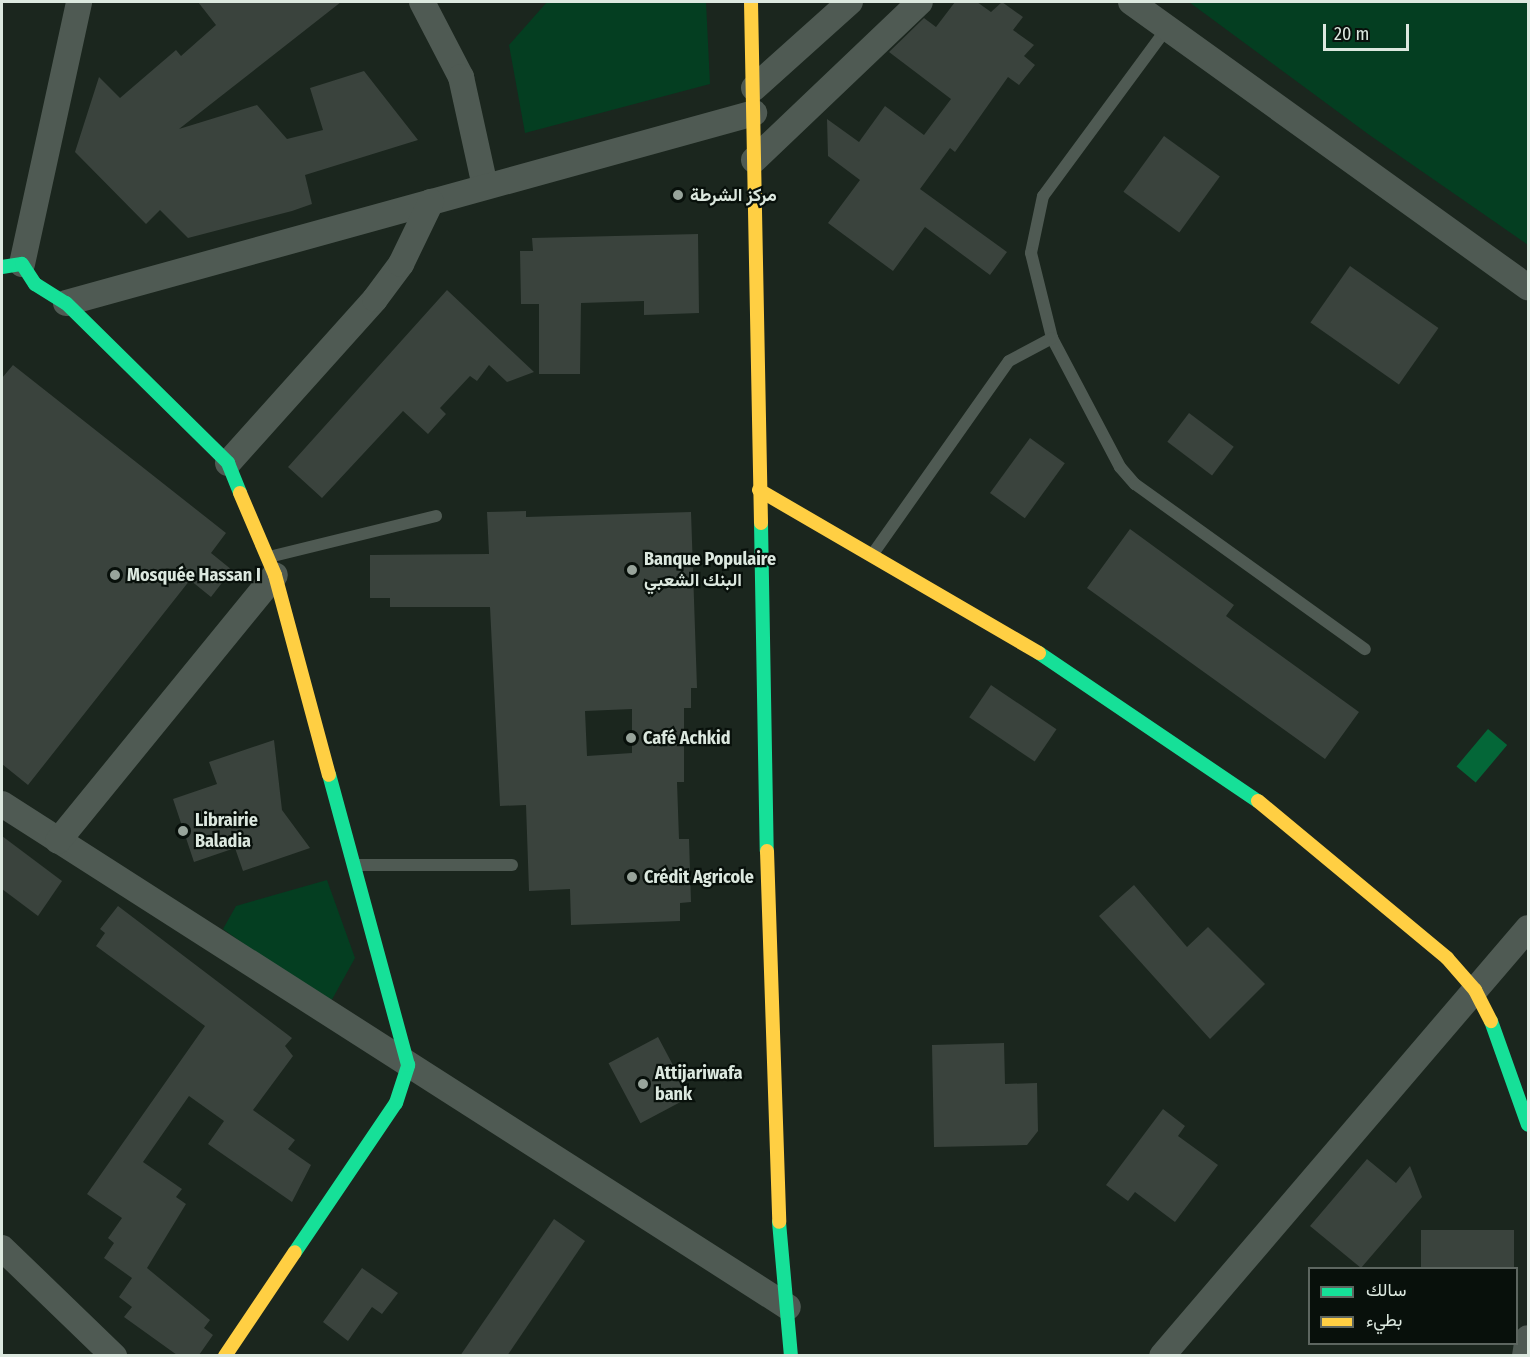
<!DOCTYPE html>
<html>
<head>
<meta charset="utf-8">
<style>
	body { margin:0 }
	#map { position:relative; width:1530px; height:1357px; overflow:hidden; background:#1b261e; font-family:"Fira Sans Condensed",Vazirmatn,sans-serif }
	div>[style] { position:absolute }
	.green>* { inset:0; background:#043e21 }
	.water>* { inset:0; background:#046738; transform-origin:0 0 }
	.building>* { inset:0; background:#3a433d; transform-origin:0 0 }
	.lane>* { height:12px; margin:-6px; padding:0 6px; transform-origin:6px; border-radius:6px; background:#4f5a53 }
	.street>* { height:26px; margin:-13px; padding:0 13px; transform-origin:13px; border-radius:13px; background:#4f5a53 }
	.fast>* { height:14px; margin:-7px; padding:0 7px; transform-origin:7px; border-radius:7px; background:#16e098 }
	.slow>* { height:14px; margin:-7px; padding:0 7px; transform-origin:7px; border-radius:7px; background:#ffcf43 }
	.dots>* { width:16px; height:16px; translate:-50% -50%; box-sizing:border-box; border:3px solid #08100b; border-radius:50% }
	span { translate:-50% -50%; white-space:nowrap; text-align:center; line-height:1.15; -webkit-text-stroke:4.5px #08100b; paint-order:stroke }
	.poi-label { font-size:18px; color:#dce8df; font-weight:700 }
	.left { translate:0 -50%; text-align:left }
	.frame { position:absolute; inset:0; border:3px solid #dce8df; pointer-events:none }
	.legend { position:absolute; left:1308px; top:1267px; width:210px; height:78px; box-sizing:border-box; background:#08100b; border:2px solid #5d6660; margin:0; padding:8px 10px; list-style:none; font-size:18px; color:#dce8df }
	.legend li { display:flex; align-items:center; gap:12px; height:30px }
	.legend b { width:30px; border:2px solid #5d6660 }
	.scale { position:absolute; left:1323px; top:24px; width:86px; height:27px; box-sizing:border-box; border:3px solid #dce8df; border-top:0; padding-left:8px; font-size:18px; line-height:21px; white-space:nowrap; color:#dce8df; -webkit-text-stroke:4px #08100b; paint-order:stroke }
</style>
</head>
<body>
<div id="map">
	<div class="green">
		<div style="clip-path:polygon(547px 2px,706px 2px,710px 84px,525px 133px,509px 45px)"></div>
		<div style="clip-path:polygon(1189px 2px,1528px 2px,1528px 245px,1368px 134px)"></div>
		<div style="clip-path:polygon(327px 880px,355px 958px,329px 1005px,223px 929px,236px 906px)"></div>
	</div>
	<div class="water">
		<div style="left:1488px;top:729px;width:25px;height:49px;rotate:40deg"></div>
	</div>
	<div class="building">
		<div style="clip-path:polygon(198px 2px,341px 2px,179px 129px,257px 105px,287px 139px,323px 130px,310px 88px,364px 71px,418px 140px,305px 175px,312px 204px,292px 211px,188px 238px,160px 210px,146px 224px,75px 152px,99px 77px,120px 98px,176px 50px,181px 56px,216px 25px)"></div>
		<div style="clip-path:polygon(955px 2px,977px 2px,991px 12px,1002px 2px,1023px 17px,1013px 30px,1034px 45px,1024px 56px,1035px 65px,1019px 85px,1008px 77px,955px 152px,950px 148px,920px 189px,1007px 252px,990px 275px,925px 227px,893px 271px,828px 223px,860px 180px,828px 156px,827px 119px,859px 142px,885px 106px,924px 135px,951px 99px,889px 52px,924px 18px,936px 27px)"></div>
		<div style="left:1164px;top:136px;width:69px;height:69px;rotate:36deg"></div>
		<div style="clip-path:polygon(698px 234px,699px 313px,644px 315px,644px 301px,581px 303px,580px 374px,539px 374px,539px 304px,521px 304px,520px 251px,533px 251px,532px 238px)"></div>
		<div style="left:1350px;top:266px;width:108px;height:69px;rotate:35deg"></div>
		<div style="clip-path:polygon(447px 290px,534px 372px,507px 382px,489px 365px,477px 381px,470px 376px,440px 408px,446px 414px,428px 434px,403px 411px,322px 498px,288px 467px)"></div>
		<div style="clip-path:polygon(13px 365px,226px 533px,211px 553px,232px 570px,211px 597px,190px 580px,28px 785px,2px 764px,2px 378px)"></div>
		<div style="left:1189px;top:413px;width:56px;height:36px;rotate:37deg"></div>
		<div style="left:1030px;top:438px;width:43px;height:68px;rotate:36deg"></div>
		<div style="clip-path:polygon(evenodd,526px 511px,526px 517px,691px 512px,697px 688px,691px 688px,691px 708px,684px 708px,684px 782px,677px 782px,679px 839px,689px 839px,691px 902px,680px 903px,680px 921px,571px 925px,570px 889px,529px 891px,526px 805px,500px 806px,490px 607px,390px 607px,390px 598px,370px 598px,370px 555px,489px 554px,487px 512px,526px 511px,632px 709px,632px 753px,587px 756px,585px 711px,632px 709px)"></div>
		<div style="clip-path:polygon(1130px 529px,1234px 605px,1226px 616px,1359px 712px,1325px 759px,1087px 588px)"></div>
		<div style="left:991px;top:685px;width:79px;height:39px;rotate:34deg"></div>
		<div style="clip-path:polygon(274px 740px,282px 810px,310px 848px,243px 871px,235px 848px,194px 862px,173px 799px,217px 784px,209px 762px)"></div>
		<div style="clip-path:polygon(2px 836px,62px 881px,38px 916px,2px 889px)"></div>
		<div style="clip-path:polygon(1134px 885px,1187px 947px,1208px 927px,1265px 984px,1210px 1039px,1099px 916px)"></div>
		<div style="clip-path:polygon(118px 906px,292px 1038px,285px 1046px,293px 1056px,253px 1110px,295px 1140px,288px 1149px,311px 1165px,292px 1202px,208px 1144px,224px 1121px,189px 1096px,143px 1162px,182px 1189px,176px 1197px,186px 1204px,147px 1268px,210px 1320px,204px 1328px,213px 1335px,199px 1355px,177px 1355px,124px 1317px,132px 1307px,119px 1297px,132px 1278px,104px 1258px,114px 1243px,108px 1238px,122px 1218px,87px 1194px,205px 1026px,96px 946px,105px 933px,100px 929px)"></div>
		<div style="left:658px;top:1037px;width:68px;height:56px;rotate:62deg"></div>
		<div style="clip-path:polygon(1004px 1043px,1005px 1084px,1037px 1083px,1038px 1131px,1027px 1145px,934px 1147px,932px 1045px)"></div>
		<div style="clip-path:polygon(1163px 1109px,1185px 1126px,1178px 1136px,1218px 1165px,1175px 1222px,1135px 1192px,1128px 1201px,1106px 1185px)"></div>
		<div style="clip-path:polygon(1367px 1159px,1396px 1183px,1410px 1166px,1422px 1197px,1361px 1268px,1310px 1226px)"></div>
		<div style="clip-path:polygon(554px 1219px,585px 1241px,507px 1356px,460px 1356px)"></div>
		<div style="left:1514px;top:1230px;width:39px;height:93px;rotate:90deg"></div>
		<div style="clip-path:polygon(362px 1268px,398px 1293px,382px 1314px,372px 1307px,348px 1341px,323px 1322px)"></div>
	</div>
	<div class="lane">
		<div style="left:1167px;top:28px;width:209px;rotate:126.4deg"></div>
		<div style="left:1043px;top:196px;width:58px;rotate:101.9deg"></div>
		<div style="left:1031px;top:253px;width:88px;rotate:76.1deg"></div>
		<div style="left:1052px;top:338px;width:146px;rotate:62.2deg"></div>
		<div style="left:1120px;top:467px;width:23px;rotate:49deg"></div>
		<div style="left:1135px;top:484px;width:283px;rotate:35.7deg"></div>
		<div style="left:872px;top:555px;width:237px;rotate:-54.8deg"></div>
		<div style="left:1009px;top:361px;width:49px;rotate:-28.1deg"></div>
		<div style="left:269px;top:557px;width:172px;rotate:-13.8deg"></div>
		<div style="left:355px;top:865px;width:157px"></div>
	</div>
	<div class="street">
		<div style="left:422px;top:2px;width:85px;rotate:62.5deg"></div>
		<div style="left:461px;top:77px;width:112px;rotate:77.6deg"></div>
		<div style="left:1131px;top:2px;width:489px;rotate:35.7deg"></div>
		<div style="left:754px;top:88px;width:129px;rotate:-41.9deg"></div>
		<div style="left:754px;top:160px;width:229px;rotate:-43.6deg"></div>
		<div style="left:22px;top:264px;width:268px;rotate:-77.7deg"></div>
		<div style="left:66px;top:303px;width:714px;rotate:-15.44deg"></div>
		<div style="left:228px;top:463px;width:220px;rotate:-48.1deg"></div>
		<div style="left:375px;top:299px;width:44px;rotate:-53.4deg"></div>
		<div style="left:401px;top:264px;width:69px;rotate:-64.2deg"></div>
		<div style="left:2px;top:804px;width:933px;rotate:32.62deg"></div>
		<div style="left:58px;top:841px;width:343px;rotate:-50.8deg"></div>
		<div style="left:2px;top:1248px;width:156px;rotate:44deg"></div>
		<div style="left:1162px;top:1356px;width:563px;rotate:-49.46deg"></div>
		<div style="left:1525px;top:1356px;width:18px;rotate:-81deg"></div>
	</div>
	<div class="fast">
		<div style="left:2px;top:267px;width:20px;rotate:-9deg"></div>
		<div style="left:22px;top:264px;width:24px;rotate:57deg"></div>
		<div style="left:35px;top:284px;width:36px;rotate:32deg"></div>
		<div style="left:66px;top:303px;width:228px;rotate:44.6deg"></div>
		<div style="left:228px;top:463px;width:32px;rotate:68deg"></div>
		<div style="left:761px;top:523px;width:328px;rotate:89deg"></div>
		<div style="left:1039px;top:653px;width:264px;rotate:34.1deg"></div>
		<div style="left:1491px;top:1021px;width:110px;rotate:70.4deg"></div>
		<div style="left:779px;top:1222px;width:135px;rotate:84.9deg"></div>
		<div style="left:295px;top:1252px;width:180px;rotate:-55.9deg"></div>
		<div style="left:396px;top:1103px;width:40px;rotate:-72deg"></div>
		<div style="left:408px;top:1065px;width:301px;rotate:-105.2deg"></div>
	</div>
	<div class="slow">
		<div style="left:751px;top:2px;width:521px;rotate:88.9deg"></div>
		<div style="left:759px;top:490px;width:324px;rotate:30.2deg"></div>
		<div style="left:240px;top:493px;width:89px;rotate:66.9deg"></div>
		<div style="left:275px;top:575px;width:207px;rotate:74.9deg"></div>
		<div style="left:1258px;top:801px;width:246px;rotate:39.7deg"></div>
		<div style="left:1447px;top:958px;width:43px;rotate:48.8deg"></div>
		<div style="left:1475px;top:990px;width:35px;rotate:63deg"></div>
		<div style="left:767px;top:851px;width:371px;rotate:88.1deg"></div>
		<div style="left:225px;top:1356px;width:125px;rotate:-56.1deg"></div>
	</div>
	<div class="dots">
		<div style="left:678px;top:195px;background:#98a49b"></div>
		<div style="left:632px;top:570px;background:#98a49b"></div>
		<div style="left:115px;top:575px;background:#98a49b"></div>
		<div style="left:631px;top:738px;background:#98a49b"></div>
		<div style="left:183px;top:831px;background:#98a49b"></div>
		<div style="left:632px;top:877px;background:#98a49b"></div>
		<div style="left:643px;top:1084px;background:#98a49b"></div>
	</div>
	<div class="poi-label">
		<span class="left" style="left:690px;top:195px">مركز الشرطة</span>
		<span class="left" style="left:644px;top:570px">Banque Populaire<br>البنك الشعبي</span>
		<span class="left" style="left:127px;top:575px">Mosquée Hassan I</span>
		<span class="left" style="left:643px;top:738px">Café Achkid</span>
		<span class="left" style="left:195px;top:831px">Librairie<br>Baladia</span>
		<span class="left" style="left:644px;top:877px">Crédit Agricole</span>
		<span class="left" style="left:655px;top:1084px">Attijariwafa<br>bank</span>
	</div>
	<div class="frame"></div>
	<ul class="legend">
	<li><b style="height:8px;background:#16e098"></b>سالك</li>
	<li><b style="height:8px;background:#ffcf43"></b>بطيء</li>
	</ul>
	<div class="scale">20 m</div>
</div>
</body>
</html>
